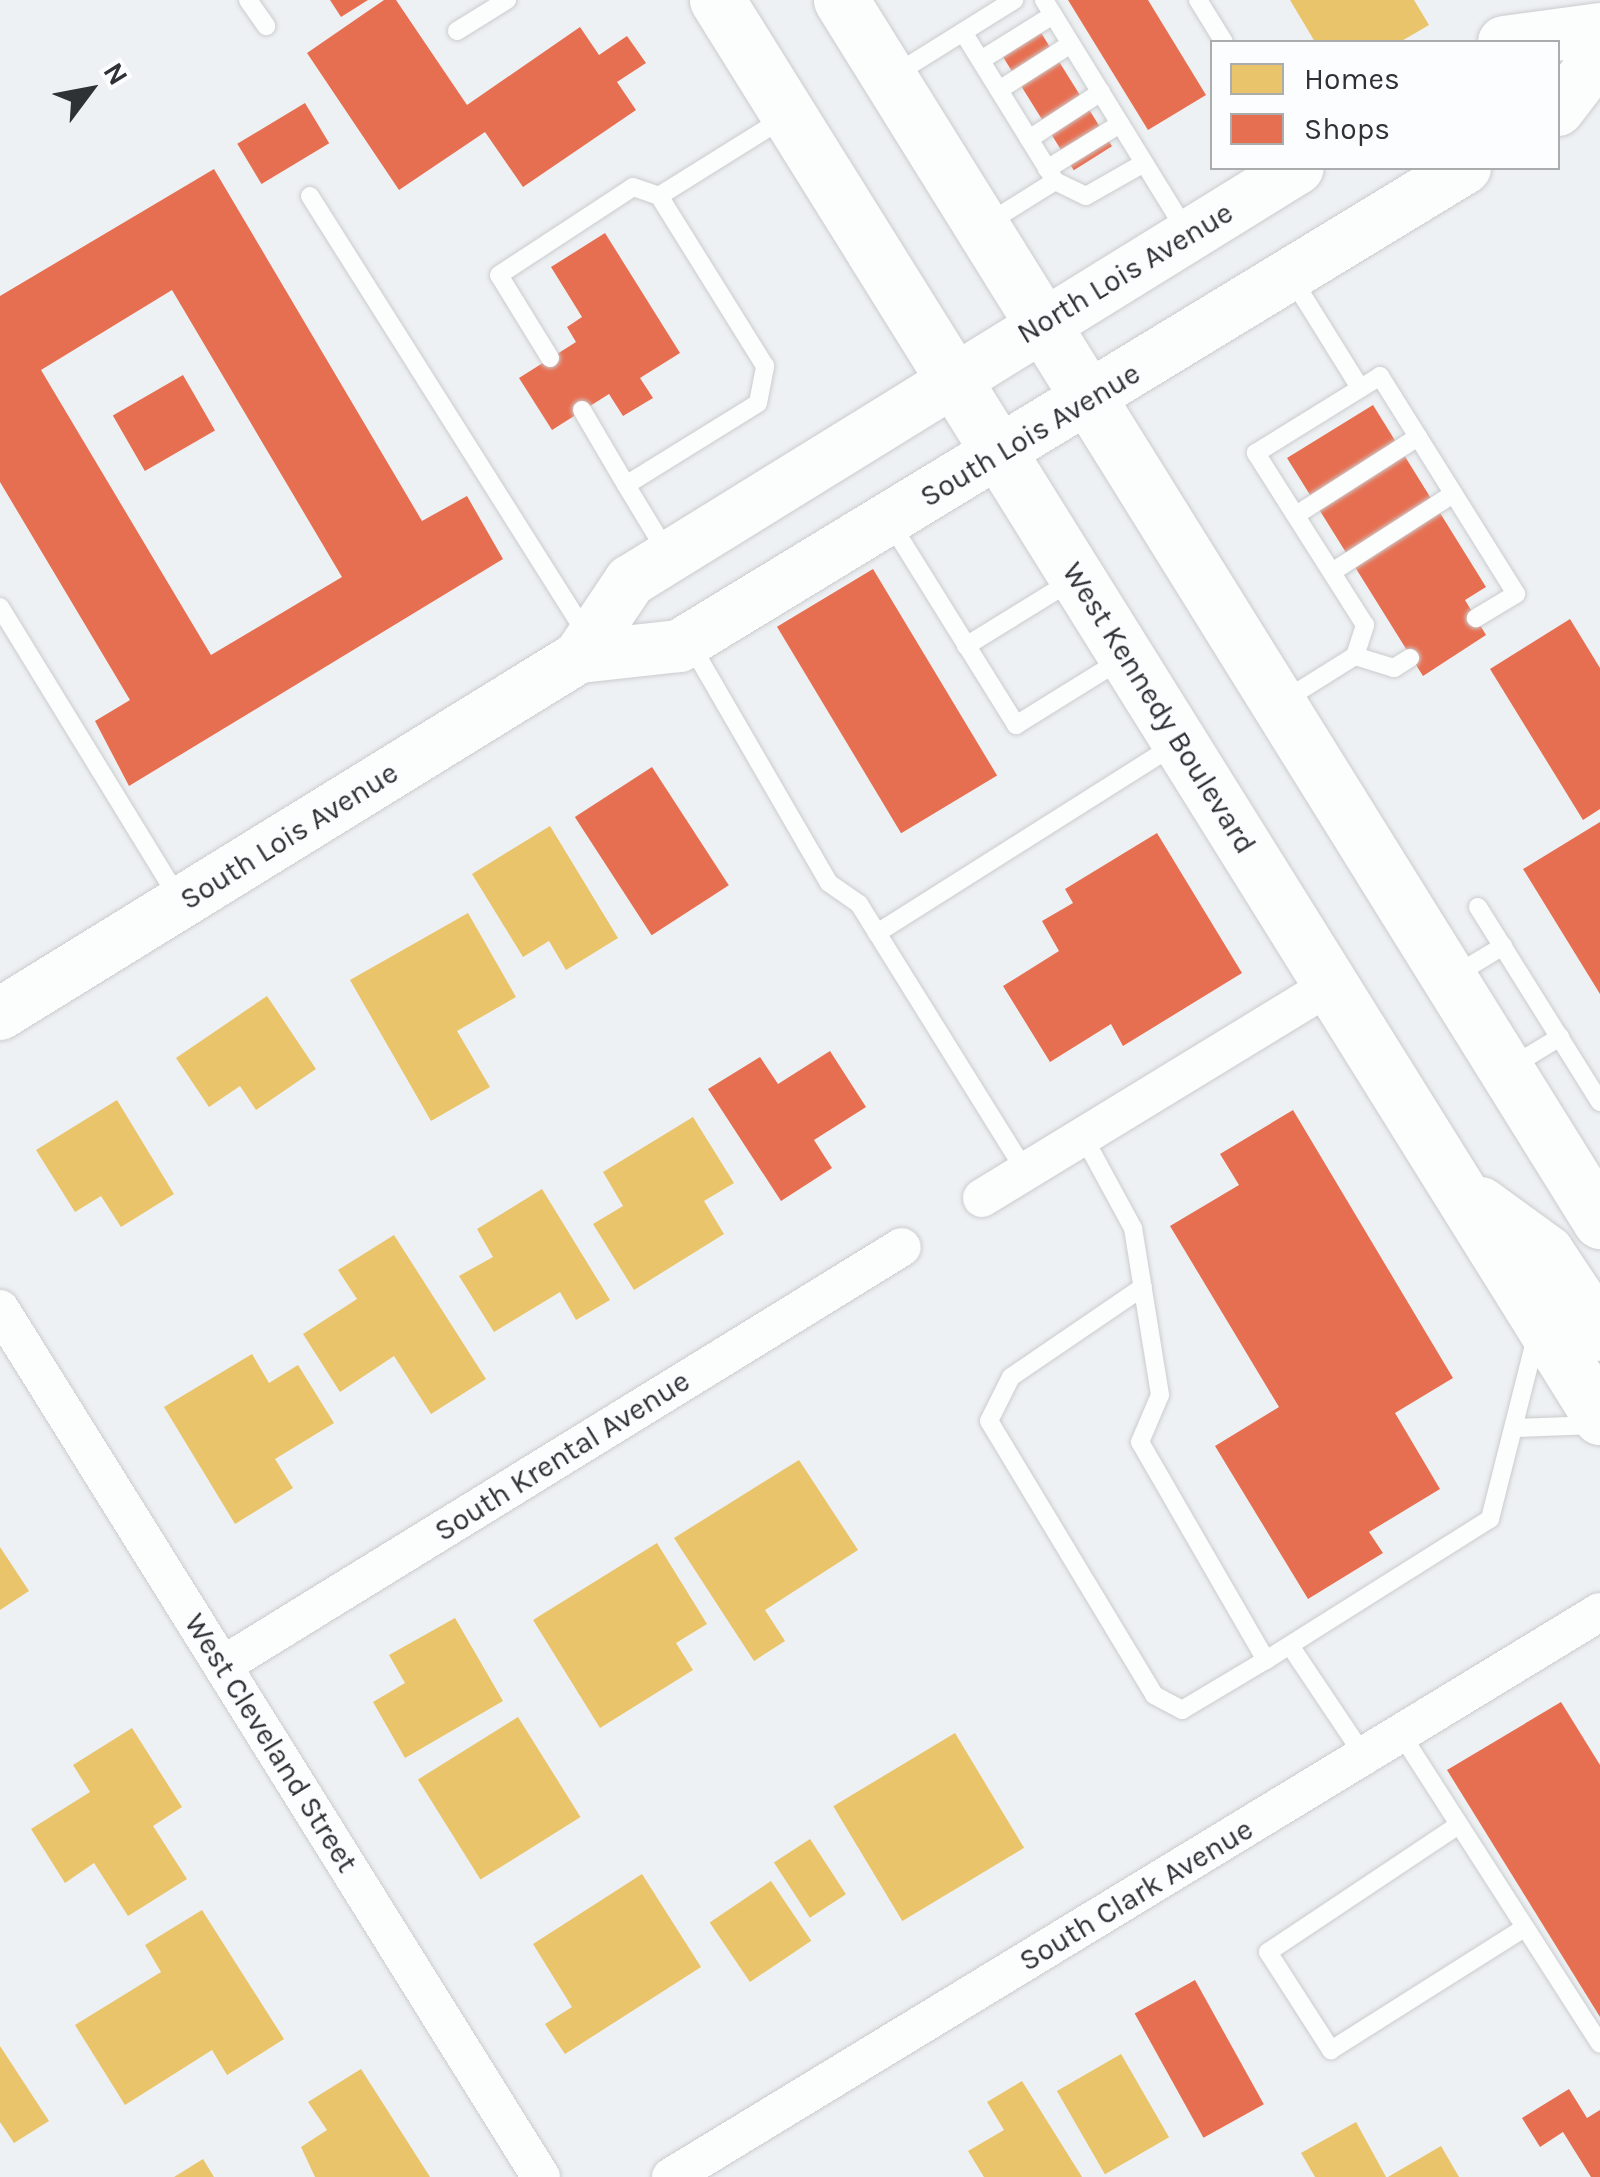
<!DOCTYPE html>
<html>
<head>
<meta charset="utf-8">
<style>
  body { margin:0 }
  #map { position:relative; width:1600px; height:2177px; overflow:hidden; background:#eef1f3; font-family:Karla,sans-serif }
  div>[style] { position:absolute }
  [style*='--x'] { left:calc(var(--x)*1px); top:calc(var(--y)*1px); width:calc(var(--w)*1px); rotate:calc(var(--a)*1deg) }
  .homes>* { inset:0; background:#e9c46a; transform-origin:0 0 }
  .shops>* { inset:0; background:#e76f51; transform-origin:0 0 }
  .roads { filter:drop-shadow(0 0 2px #caccce) drop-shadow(0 0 2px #caccce) }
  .lane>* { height:18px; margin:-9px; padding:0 9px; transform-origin:9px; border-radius:9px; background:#fcfdfd }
  .street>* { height:38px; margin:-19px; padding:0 19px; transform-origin:19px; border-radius:19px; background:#fcfdfd }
  .secondary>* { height:52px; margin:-26px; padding:0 26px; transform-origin:26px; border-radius:26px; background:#fcfdfd }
  .primary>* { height:55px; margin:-27.5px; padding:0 27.5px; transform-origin:27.5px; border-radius:27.5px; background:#fcfdfd }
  span { translate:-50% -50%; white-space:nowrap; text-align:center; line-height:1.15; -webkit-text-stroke:10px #fcfdfe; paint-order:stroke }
  .street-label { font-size:30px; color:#2f3234 }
  .legend { position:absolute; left:1210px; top:40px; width:350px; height:130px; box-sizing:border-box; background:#fcfdfe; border:2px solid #aaacad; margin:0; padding:12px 18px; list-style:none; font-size:30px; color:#2f3234 }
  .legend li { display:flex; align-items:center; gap:20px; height:50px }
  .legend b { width:50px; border:2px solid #aaacad }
  .north { position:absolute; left:40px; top:40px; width:100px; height:100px; -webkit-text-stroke:8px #fcfdfe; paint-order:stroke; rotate:58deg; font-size:28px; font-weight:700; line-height:40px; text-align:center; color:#2f3234 }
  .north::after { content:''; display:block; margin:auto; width:35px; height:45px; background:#2f3234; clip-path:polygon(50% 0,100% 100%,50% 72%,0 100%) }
</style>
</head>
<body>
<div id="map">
  <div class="homes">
    <div style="clip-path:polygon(1290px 0,1414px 0,1429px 25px,1400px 42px,1315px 42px)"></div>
    <div style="clip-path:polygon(550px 826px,618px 938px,566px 970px,549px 941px,523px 957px,472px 874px)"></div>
    <div style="clip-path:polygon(468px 913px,516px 997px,457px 1031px,490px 1087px,431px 1121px,350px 980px)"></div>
    <div style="clip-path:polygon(267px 996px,316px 1069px,256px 1110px,240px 1086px,209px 1107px,176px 1058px)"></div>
    <div style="clip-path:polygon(117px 1100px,174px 1194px,121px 1227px,101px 1196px,75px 1212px,36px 1150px)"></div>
    <div style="clip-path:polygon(693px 1117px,734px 1183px,704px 1201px,724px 1234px,634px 1290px,593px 1224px,623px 1206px,603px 1172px)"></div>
    <div style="clip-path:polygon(542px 1189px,610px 1300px,576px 1320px,560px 1292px,494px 1332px,459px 1276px,493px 1257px,477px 1229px)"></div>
    <div style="clip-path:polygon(394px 1235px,486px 1379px,431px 1414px,394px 1356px,340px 1392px,303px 1334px,357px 1299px,338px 1270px)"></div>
    <div style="clip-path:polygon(252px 1354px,269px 1383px,298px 1365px,334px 1423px,275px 1459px,293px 1488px,235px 1524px,164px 1407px)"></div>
    <div style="clip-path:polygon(799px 1460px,858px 1550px,765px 1610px,785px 1641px,754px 1661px,674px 1538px)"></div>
    <div style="clip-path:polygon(657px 1543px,707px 1624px,676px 1643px,693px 1670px,600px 1728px,533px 1620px)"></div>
    <div style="clip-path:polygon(0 1547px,29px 1591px,0 1610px)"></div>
    <div style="clip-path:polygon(455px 1618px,503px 1701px,405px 1758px,373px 1702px,405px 1683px,389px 1655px)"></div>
    <div style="left:518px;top:1717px;width:118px;height:118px;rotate:58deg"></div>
    <div style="clip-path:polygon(132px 1728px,182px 1807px,153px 1826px,187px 1879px,128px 1916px,94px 1863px,65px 1883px,31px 1829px,90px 1792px,73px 1765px)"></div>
    <div style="left:955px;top:1733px;width:134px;height:142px;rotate:59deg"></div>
    <div style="left:810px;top:1839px;width:66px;height:43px;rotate:57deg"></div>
    <div style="clip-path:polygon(642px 1874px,701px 1967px,565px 2054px,545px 2024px,572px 2007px,533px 1944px)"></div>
    <div style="left:771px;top:1881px;width:72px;height:74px;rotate:56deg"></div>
    <div style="clip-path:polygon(202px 1910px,284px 2039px,227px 2075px,212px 2050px,125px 2105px,75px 2025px,161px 1972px,145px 1945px)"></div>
    <div style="clip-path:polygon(0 2046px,49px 2121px,14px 2143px,0 2122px)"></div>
    <div style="left:1121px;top:2054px;width:96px;height:74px;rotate:60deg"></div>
    <div style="clip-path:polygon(361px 2069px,430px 2177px,315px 2177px,301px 2147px,327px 2130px,308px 2102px)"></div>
    <div style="clip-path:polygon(1022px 2081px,1082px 2177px,984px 2177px,968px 2151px,1004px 2130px,987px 2102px)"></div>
    <div style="clip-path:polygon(1356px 2122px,1386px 2177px,1315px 2177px,1301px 2153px)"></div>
    <div style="clip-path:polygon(1441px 2146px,1459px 2177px,1388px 2177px)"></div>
    <div style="clip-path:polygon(203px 2159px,214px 2177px,174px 2177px)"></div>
  </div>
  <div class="shops">
    <div style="clip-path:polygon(330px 0,368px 0,341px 17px)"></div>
    <div style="clip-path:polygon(384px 0,396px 0,467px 105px,580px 27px,599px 55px,627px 36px,646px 63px,617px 82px,636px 110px,523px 187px,485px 132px,399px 190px,307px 53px)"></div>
    <div style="clip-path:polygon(1068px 0,1148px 0,1206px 95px,1148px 130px)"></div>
    <div style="left:1033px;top:20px;width:149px;height:45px;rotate:58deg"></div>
    <div style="left:305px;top:103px;width:47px;height:79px;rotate:59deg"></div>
    <div style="clip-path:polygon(evenodd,214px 169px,422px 521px,467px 496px,503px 559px,129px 786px,95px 721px,130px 700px,0 482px,0 296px,214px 169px,172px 290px,342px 577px,211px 655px,41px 370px,172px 290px)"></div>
    <div style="clip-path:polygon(605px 233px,680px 353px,640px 378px,653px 398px,623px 416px,609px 394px,552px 430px,519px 378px,576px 342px,567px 327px,582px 317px,551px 267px)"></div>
    <div style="left:183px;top:375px;width:64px;height:81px;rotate:60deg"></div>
    <div style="clip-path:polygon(1373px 405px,1486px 587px,1465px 600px,1486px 635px,1423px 676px,1287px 458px)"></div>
    <div style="left:873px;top:569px;width:241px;height:112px;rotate:59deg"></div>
    <div style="clip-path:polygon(1570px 619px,1600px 668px,1600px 809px,1583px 820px,1490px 669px)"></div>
    <div style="left:652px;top:767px;width:141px;height:92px;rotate:57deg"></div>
    <div style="clip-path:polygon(1600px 822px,1600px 994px,1523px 869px)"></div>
    <div style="clip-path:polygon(1157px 833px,1242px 973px,1123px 1046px,1111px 1024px,1050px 1062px,1003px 986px,1059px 951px,1042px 921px,1073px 903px,1065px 889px)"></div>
    <div style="clip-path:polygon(830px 1051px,866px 1107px,814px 1140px,832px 1168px,781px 1201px,708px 1089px,760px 1057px,778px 1084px)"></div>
    <div style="clip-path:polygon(1293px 1110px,1453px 1378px,1395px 1413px,1440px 1489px,1369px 1532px,1383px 1553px,1308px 1599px,1215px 1446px,1279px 1407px,1170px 1226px,1239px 1185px,1220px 1154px)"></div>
    <div style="clip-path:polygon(1561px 1702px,1600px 1765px,1600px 2017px,1447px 1770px)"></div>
    <div style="left:1195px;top:1980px;width:142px;height:69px;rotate:61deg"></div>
    <div style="clip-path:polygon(1569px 2089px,1587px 2118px,1600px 2110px,1600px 2177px,1591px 2177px,1563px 2132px,1540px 2147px,1522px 2118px)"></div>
  </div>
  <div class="roads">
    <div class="lane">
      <div style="--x:248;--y:0;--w:32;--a:55"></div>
      <div style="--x:1044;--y:0;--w:275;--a:58.4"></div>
      <div style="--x:1198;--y:0;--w:49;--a:58.2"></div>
      <div style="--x:457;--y:31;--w:59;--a:-31.8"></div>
      <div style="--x:963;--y:32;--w:175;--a:58.3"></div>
      <div style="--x:1055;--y:181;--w:34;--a:26"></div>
      <div style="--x:1086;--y:196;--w:67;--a:-29.6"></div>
      <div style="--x:981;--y:60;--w:85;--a:-32"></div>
      <div style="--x:894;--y:75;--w:142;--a:-32"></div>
      <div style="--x:999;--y:90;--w:85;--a:-32.6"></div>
      <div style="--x:1029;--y:139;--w:86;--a:-33.1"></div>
      <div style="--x:1047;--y:169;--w:86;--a:-31.7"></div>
      <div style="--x:310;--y:196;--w:519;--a:57.75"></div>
      <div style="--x:988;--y:223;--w:79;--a:-32.1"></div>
      <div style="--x:1291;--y:277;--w:131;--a:58.1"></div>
      <div style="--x:550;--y:358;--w:97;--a:-121.6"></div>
      <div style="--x:499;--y:275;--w:160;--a:-33.3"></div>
      <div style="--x:633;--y:187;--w:28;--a:19"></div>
      <div style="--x:582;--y:410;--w:87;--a:59.6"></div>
      <div style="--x:1296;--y:515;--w:145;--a:-32.6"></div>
      <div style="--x:891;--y:524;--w:237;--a:58.1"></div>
      <div style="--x:1016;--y:725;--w:123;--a:-31.8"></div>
      <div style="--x:666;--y:551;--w:77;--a:-121.2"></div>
      <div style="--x:626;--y:485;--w:155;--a:-31.8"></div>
      <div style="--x:758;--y:403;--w:38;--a:-79"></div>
      <div style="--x:765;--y:366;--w:200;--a:-121.9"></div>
      <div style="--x:659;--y:196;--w:147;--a:-32"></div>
      <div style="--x:1332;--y:572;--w:144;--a:-32.8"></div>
      <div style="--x:0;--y:607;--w:340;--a:58.5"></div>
      <div style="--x:691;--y:645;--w:275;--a:59.9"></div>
      <div style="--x:829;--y:883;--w:37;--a:35"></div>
      <div style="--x:859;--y:904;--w:314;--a:58.1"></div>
      <div style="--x:966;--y:646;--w:126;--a:-31.7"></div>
      <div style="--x:1355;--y:656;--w:41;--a:17.1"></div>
      <div style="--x:1394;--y:668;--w:19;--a:-32"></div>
      <div style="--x:1283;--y:701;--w:85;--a:-32"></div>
      <div style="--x:1355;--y:656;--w:33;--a:-72"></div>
      <div style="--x:1365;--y:625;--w:204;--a:-122.4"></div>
      <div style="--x:1256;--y:453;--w:146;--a:-31.8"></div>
      <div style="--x:1380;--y:376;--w:257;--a:58"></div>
      <div style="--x:1516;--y:594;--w:47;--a:149"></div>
      <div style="--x:1478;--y:907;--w:230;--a:58"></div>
      <div style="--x:877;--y:933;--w:354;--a:-32.3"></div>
      <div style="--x:1452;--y:977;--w:60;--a:-31.3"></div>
      <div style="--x:1509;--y:1068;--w:60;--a:-31.3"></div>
      <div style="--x:1083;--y:1136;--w:105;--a:61.5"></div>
      <div style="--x:1133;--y:1228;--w:169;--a:80.8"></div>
      <div style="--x:1160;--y:1395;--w:51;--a:113.1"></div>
      <div style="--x:1140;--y:1442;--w:252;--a:60"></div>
      <div style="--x:1266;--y:1660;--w:265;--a:-32.2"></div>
      <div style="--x:1490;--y:1519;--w:188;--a:-75.8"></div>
      <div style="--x:1143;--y:1287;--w:160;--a:145.7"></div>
      <div style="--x:1011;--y:1377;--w:49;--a:116.6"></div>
      <div style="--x:989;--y:1421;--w:320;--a:58.9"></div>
      <div style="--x:1154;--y:1695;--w:32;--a:28"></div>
      <div style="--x:1182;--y:1710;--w:98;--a:-30.8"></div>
      <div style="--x:1516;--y:1428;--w:80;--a:-2.1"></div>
      <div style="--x:1291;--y:1647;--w:131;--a:56.2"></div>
      <div style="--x:1401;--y:1734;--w:368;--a:57.3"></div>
      <div style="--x:1457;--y:1826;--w:227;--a:146.3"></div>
      <div style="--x:1268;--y:1952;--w:117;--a:57.3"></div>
      <div style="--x:1331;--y:2050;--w:225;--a:-32.3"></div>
    </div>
    <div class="street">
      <div style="--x:982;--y:1198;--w:409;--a:-31.4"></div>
      <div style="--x:0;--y:1309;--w:1023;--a:58.07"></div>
      <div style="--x:223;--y:1665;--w:797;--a:-31.62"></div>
      <div style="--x:671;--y:2177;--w:1087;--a:-31.31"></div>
    </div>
    <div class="secondary">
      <div style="--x:1504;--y:42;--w:97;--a:-7.7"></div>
      <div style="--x:1558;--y:110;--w:69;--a:-52.6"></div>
      <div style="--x:579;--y:657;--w:101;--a:-6.3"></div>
      <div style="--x:679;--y:646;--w:920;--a:-31.31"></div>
      <div style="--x:0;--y:1014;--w:680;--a:-31.66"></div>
      <div style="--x:579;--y:657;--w:92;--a:-56.1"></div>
      <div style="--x:630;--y:581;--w:785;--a:-31.73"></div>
    </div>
    <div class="primary">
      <div style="--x:717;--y:0;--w:1670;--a:58.07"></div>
      <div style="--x:841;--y:0;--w:1438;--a:58.13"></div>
      <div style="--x:1480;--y:1204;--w:82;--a:36"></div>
      <div style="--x:1546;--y:1252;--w:97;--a:56.3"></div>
    </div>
  </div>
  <div class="street-label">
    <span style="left:1125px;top:273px;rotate:-31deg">North Lois Avenue</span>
    <span style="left:1030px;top:435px;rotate:-31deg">South Lois Avenue</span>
    <span style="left:1159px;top:708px;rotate:58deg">West Kennedy Boulevard</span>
    <span style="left:289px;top:836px;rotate:-32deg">South Lois Avenue</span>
    <span style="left:562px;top:1456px;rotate:-32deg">South Krental Avenue</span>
    <span style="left:271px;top:1743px;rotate:58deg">West Cleveland Street</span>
    <span style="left:1136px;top:1895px;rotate:-31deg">South Clark Avenue</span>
  </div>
  <ul class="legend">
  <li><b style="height:28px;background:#e9c46a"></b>Homes</li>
  <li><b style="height:28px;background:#e76f51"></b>Shops</li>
  </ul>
  <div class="north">N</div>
</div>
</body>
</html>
